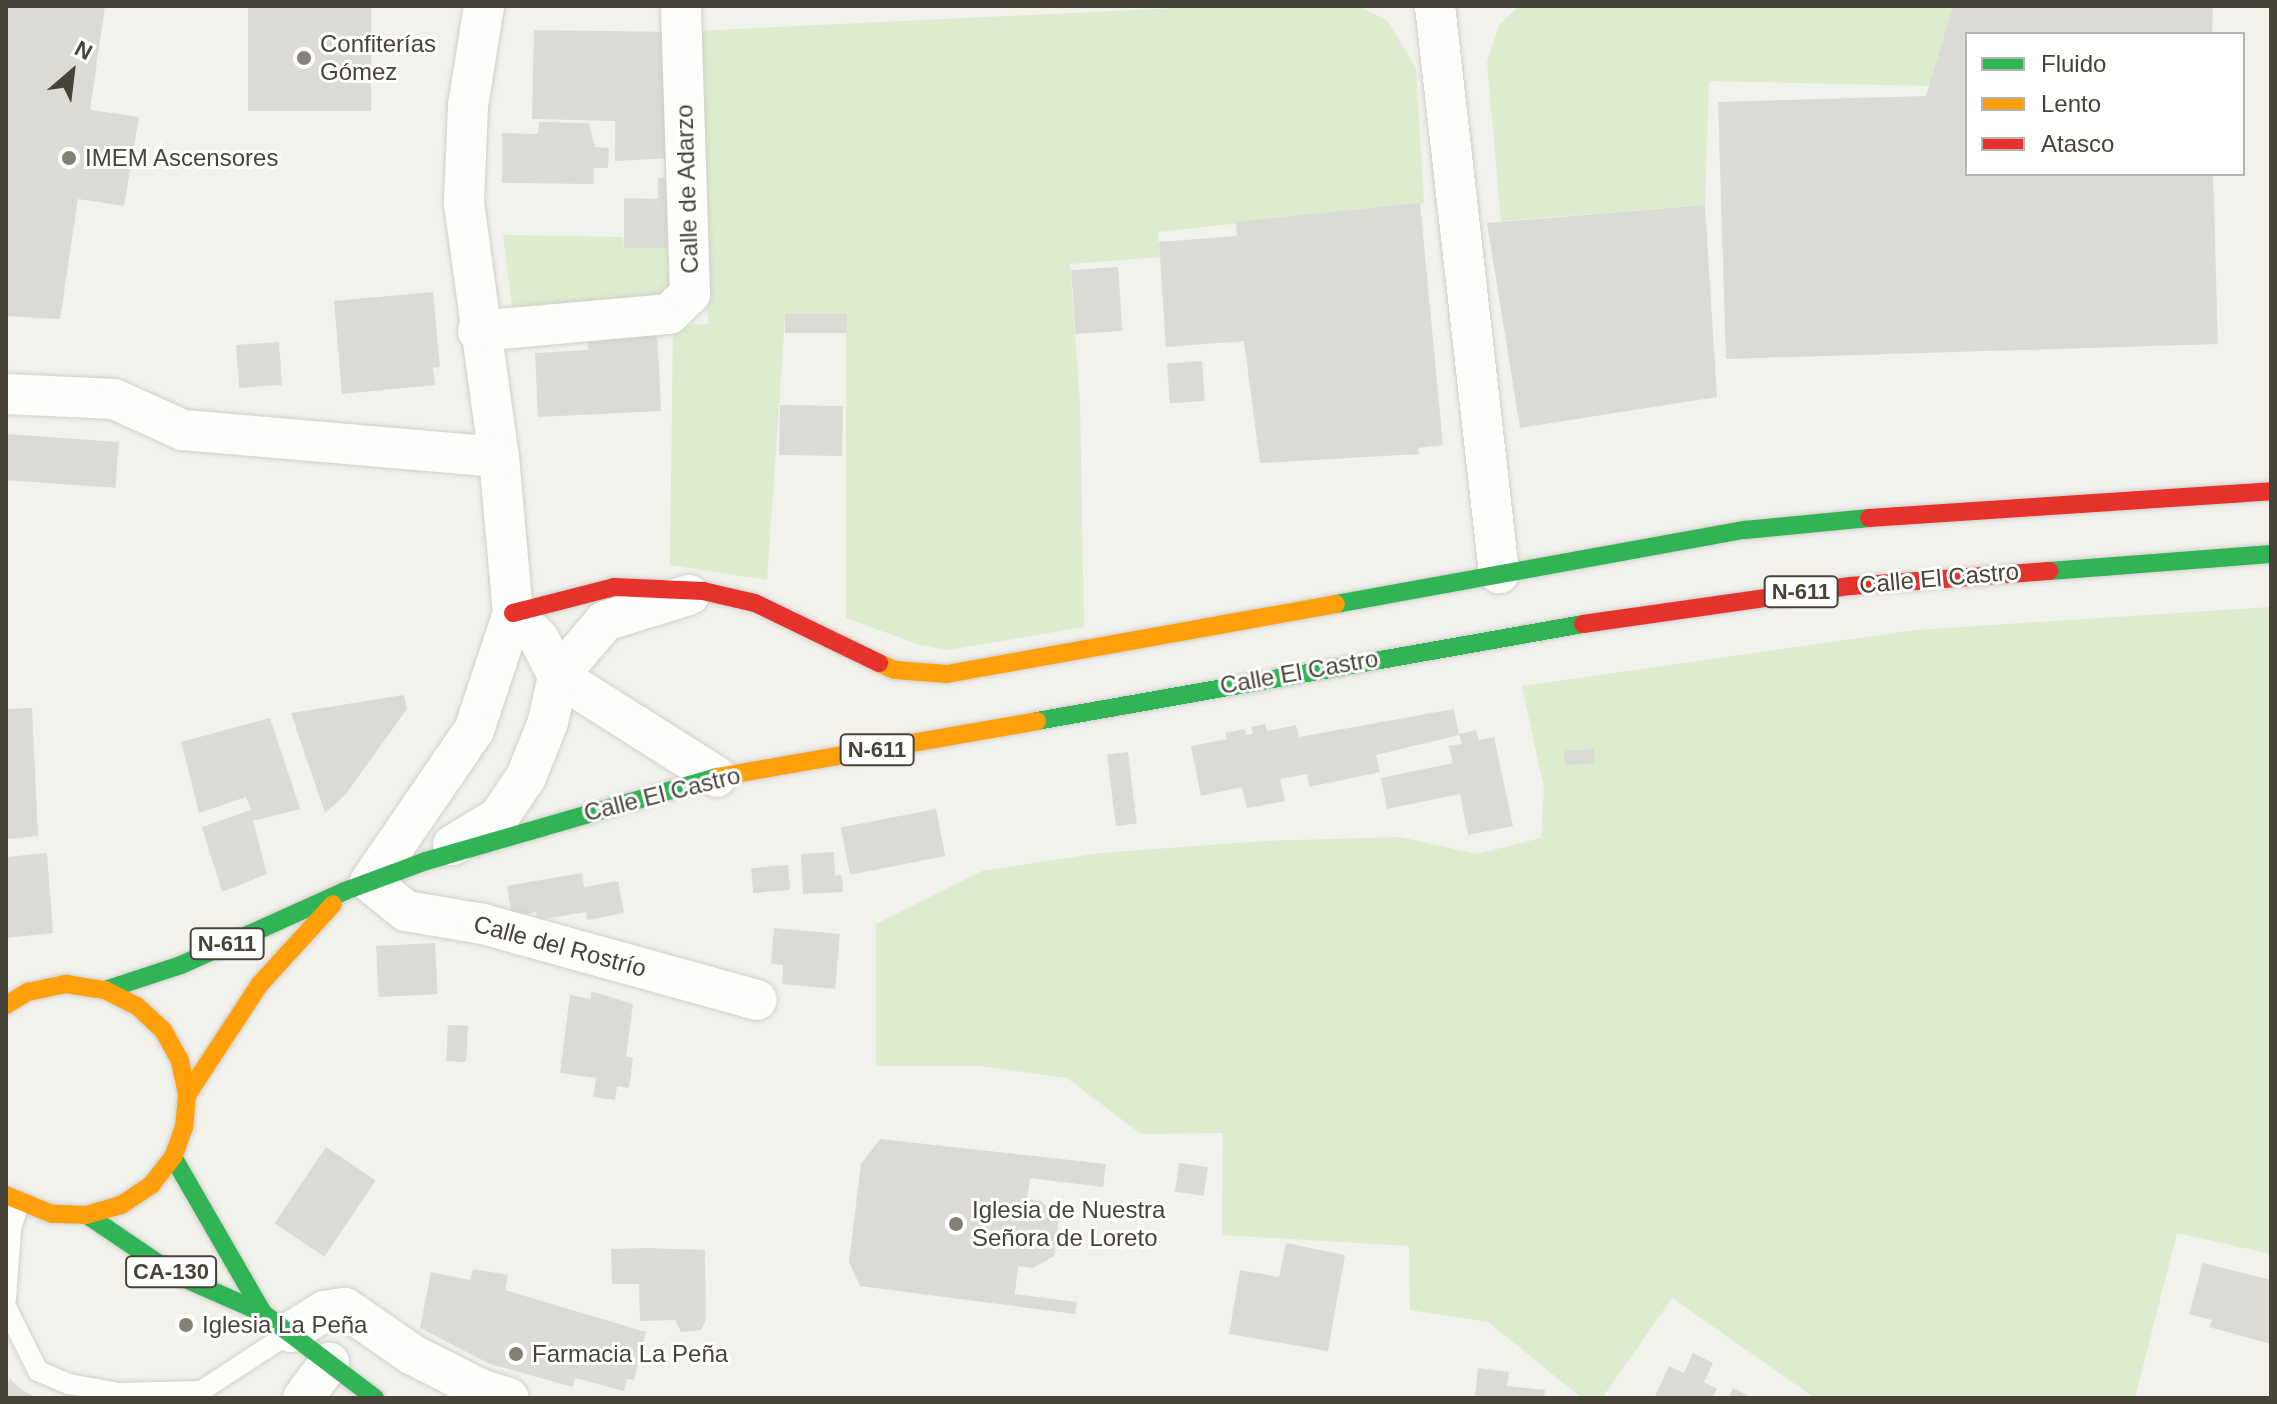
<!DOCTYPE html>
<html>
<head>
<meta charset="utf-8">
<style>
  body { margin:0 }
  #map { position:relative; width:2277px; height:1404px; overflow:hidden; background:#f2f1ec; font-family:Helvetica,sans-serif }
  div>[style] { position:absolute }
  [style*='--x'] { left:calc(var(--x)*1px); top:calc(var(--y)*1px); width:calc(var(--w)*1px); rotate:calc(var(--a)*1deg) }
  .green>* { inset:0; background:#ddebce }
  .building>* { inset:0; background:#dbdad5; transform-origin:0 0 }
  .roads { filter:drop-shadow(0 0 2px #d0cfca) drop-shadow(0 0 2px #d0cfca) }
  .lane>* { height:20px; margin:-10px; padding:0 10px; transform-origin:10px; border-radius:10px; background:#fdfdfc }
  .street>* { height:40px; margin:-20px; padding:0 20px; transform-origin:20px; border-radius:20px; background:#fdfdfc }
  .fast>* { height:18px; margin:-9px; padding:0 9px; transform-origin:9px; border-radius:9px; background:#30b455 }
  .slow>* { height:18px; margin:-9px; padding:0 9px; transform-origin:9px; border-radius:9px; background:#ff9f0a }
  .jam>* { height:18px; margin:-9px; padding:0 9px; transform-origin:9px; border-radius:9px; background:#e5322d }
  .dots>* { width:22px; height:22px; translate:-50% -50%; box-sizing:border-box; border:4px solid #fff; border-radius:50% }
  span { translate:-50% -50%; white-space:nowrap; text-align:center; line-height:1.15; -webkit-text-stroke:6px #fff; paint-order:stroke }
  .shield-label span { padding:2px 6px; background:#fff; border:2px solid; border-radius:6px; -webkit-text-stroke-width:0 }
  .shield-label { font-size:22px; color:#484338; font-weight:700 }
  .poi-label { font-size:24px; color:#484338 }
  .left { translate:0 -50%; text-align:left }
  .street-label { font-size:24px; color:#484338 }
  .frame { position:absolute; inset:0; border:8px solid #484338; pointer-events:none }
  .legend { position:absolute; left:1965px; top:32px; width:280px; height:144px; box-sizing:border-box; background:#fff; border:2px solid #b6b4af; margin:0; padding:10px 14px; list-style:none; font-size:24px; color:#484338 }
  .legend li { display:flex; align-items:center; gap:16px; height:40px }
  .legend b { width:40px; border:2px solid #b6b4af }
  .north { position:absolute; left:32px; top:32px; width:80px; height:80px; -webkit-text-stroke:6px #fff; paint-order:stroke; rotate:28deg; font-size:22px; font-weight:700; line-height:32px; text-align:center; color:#484338 }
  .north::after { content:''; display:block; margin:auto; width:28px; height:36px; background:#484338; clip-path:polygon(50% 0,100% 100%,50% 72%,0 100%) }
</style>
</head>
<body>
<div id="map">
  <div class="green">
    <div style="clip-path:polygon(1219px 6px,1358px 6px,1387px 20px,1416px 68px,1424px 203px,1158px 232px,1160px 257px,1070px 264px,1080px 403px,1084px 627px,948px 650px,920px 645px,846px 618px,846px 314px,785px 319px,767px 580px,670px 565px,673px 326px,708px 324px,696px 31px)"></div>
    <div style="clip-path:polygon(1519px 6px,1953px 6px,1929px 86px,1709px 81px,1705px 205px,1501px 221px,1487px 62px,1499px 25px)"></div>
    <div style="clip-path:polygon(503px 235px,623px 237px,624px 248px,672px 248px,667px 298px,514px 321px)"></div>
    <div style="clip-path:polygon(2271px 607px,2271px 1254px,2177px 1233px,2135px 1398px,1815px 1398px,1672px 1298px,1602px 1398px,1582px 1398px,1488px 1322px,1410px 1310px,1409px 1246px,1222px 1235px,1223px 1133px,1141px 1134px,1067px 1078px,980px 1066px,876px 1066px,876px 924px,982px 871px,1101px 853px,1265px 841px,1400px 837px,1477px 854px,1541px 838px,1544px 789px,1522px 686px,1916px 630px)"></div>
  </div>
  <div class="building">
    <div style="clip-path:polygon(6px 6px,105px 6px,90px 110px,139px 117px,124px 206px,78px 199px,60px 319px,6px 316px)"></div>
    <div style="left:248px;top:6px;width:123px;height:105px"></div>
    <div style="clip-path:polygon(1953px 6px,2213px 6px,2212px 34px,1967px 34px,1967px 174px,2213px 174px,2218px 344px,1726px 359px,1718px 102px,1926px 96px)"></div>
    <div style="clip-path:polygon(534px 30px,672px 32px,672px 158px,615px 161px,615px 121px,532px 119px)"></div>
    <div style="clip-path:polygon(539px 122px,589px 123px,595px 147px,609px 148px,608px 168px,594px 168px,594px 184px,502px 183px,502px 133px,538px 134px)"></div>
    <div style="clip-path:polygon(658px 178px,673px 178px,672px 248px,624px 248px,624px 198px,658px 199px)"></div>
    <div style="clip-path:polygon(1420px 203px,1443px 445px,1418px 448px,1419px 454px,1260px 463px,1244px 341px,1166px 347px,1159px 242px,1237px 236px,1236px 222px)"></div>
    <div style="clip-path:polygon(1705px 205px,1717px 397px,1520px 428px,1487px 223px)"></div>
    <div style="left:1118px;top:267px;width:64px;height:47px;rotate:86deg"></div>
    <div style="clip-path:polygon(433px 292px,440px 367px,433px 368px,435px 385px,342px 394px,334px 301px)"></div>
    <div style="left:847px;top:314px;width:19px;height:62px;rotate:90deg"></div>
    <div style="clip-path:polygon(657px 327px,661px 411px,538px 417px,535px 353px,588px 350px,587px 331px)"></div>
    <div style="left:279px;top:342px;width:43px;height:43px;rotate:86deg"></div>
    <div style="left:1202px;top:361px;width:40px;height:35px;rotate:86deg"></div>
    <div style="left:780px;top:405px;width:63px;height:50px;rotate:1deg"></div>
    <div style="left:6px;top:434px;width:113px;height:46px;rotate:4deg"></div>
    <div style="clip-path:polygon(404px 695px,407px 709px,345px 795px,325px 813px,291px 713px)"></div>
    <div style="clip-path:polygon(32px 708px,38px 836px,6px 839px,6px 709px)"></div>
    <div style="clip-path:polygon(1454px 709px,1459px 735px,1376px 755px,1380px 772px,1309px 787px,1307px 774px,1280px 779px,1285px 801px,1247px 808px,1242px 787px,1201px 796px,1191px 746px,1227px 739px,1225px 733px,1244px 729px,1246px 735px,1253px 734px,1251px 727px,1265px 724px,1267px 731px,1296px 725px,1299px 737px)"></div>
    <div style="clip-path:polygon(270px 718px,300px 809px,253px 821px,267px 874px,222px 892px,202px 827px,251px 810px,246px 797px,199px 813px,181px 742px)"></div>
    <div style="clip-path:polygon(1476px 730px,1479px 740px,1494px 737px,1513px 826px,1468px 835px,1460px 794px,1387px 809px,1381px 778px,1453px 763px,1449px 746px,1462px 744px,1459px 734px)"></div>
    <div style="left:1594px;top:749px;width:14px;height:30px;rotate:86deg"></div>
    <div style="left:1128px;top:752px;width:72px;height:21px;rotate:83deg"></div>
    <div style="left:936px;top:809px;width:48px;height:97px;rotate:79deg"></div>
    <div style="clip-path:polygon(834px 852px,835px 876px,842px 875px,843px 892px,803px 894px,801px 854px)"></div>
    <div style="clip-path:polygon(47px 853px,53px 933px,6px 938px,6px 857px)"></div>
    <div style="left:788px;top:865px;width:25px;height:37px;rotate:85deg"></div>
    <div style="clip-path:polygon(582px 873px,584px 887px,618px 881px,624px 913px,587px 920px,586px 912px,537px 920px,536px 912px,512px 917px,507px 886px)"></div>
    <div style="clip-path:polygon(774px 928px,840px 934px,835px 989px,782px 984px,783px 965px,771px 964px)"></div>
    <div style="left:435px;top:943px;width:51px;height:59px;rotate:87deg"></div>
    <div style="clip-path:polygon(591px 991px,633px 1004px,626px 1056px,633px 1058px,629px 1088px,617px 1086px,615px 1100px,593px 1097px,596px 1078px,560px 1073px,570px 995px,591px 999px)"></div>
    <div style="left:448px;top:1025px;width:20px;height:36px;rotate:3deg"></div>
    <div style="clip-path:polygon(880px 1139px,1106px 1164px,1103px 1187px,1030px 1178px,1027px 1199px,1041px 1201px,1059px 1218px,1054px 1256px,1033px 1268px,1018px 1266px,1015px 1294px,1077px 1302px,1075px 1314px,860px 1286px,849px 1262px,861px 1164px)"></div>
    <div style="left:326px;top:1147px;width:60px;height:92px;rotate:34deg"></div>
    <div style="left:1179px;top:1163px;width:29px;height:29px;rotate:8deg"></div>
    <div style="clip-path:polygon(1286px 1243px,1345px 1255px,1328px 1351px,1229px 1334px,1240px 1270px,1279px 1277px)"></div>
    <div style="clip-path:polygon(647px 1248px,705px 1250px,706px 1320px,701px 1330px,681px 1332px,675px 1320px,640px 1321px,639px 1284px,612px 1284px,611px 1249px)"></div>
    <div style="clip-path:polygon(2203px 1263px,2271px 1280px,2271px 1344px,2209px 1327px,2212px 1320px,2189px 1314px)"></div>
    <div style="clip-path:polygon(473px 1269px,508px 1275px,505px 1290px,646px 1332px,634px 1380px,627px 1379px,624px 1391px,575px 1378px,573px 1387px,490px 1364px,420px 1328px,431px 1272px,470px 1280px)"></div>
    <div style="clip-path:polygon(1693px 1353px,1713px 1363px,1704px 1382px,1717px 1389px,1712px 1398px,1654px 1398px,1669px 1366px,1684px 1373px)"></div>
    <div style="clip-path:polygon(1478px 1368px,1509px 1372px,1507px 1386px,1545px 1390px,1544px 1398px,1475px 1396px)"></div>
    <div style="clip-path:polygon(9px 1378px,22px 1390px,37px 1398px,6px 1398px)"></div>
    <div style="clip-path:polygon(1733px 1388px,1753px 1398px,1728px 1398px)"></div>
  </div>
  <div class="roads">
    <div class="lane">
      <div style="--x:6;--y:1299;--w:70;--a:-85.9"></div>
      <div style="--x:11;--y:1229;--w:27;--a:-73"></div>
      <div style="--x:6;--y:1307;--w:72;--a:63.4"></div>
      <div style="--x:38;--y:1371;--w:34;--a:23"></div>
      <div style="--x:69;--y:1384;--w:51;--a:10.2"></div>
      <div style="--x:119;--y:1393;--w:82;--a:-1.4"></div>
      <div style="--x:201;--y:1391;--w:108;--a:-33.2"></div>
    </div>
    <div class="street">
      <div style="--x:484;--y:6;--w:101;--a:99.1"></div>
      <div style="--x:468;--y:106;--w:97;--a:92.4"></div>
      <div style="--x:464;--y:203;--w:256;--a:82.2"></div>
      <div style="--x:499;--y:457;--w:157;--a:84.9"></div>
      <div style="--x:513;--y:613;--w:123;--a:108.4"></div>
      <div style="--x:474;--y:730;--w:184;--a:124.4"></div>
      <div style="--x:370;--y:882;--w:46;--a:38.9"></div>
      <div style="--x:406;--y:911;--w:78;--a:9.6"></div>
      <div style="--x:483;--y:924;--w:284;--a:15.5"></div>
      <div style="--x:1435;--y:6;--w:571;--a:83.56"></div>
      <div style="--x:478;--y:331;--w:192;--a:-5.1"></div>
      <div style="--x:669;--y:314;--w:29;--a:-44"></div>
      <div style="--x:690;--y:294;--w:288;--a:-91.8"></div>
      <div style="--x:6;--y:394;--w:108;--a:2.7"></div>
      <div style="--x:114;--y:399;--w:76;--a:24.2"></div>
      <div style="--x:183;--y:430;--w:317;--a:4.9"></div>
      <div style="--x:513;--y:613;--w:37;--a:45"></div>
      <div style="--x:539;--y:639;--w:42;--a:62.8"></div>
      <div style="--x:558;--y:676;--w:188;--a:32.4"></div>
      <div style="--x:453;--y:845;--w:54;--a:-31.3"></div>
      <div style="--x:499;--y:817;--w:48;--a:-56"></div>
      <div style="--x:526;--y:777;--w:59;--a:-68.2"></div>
      <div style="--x:548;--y:722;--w:47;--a:-77.7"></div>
      <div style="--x:558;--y:676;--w:72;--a:-49.5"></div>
      <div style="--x:605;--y:621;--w:88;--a:-17.2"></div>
      <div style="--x:291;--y:1332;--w:40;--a:-32"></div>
      <div style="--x:325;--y:1311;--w:20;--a:-9"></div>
      <div style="--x:345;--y:1308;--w:83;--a:34.7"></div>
      <div style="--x:413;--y:1355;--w:77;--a:26.9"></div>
      <div style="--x:482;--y:1390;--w:28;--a:17"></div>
      <div style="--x:303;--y:1398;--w:44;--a:-53.4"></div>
    </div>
    <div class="fast">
      <div style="--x:2049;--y:571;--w:223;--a:-4.4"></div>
      <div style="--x:1336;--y:604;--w:416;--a:-10.3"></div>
      <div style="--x:1745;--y:530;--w:125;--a:-5.5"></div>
      <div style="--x:1037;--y:721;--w:555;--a:-10.07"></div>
      <div style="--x:105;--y:990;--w:80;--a:-18.2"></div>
      <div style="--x:181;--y:965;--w:180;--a:-24.3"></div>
      <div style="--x:345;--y:891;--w:86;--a:-20.3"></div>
      <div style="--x:426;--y:861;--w:303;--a:-16.1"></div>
      <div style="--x:173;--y:1157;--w:180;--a:60"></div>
      <div style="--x:87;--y:1215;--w:105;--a:34.1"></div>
      <div style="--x:174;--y:1274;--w:97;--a:23.7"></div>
      <div style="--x:263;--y:1313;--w:141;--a:37.2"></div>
    </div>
    <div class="slow">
      <div style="--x:879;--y:663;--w:17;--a:24"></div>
      <div style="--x:895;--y:670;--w:52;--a:4.4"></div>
      <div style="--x:947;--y:674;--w:395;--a:-10.2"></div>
      <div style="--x:717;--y:777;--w:325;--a:-9.9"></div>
      <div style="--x:6;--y:1005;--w:26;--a:-31"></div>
      <div style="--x:28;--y:992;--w:39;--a:-12"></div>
      <div style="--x:66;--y:984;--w:39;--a:9"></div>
      <div style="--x:105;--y:990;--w:36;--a:27"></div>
      <div style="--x:137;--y:1006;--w:35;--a:43"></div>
      <div style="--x:163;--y:1030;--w:35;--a:61"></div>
      <div style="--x:180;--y:1061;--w:35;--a:78"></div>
      <div style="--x:187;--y:1095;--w:32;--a:95"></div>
      <div style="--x:184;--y:1127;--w:32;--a:110"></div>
      <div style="--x:173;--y:1157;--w:36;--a:128"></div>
      <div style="--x:151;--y:1185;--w:36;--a:146"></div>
      <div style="--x:121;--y:1205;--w:35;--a:164"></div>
      <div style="--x:87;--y:1215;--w:35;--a:-178"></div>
      <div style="--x:52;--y:1214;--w:50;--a:-157.6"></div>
      <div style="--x:187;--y:1095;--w:133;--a:-56.7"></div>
      <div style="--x:260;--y:984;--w:108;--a:-47.6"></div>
    </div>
    <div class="jam">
      <div style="--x:1869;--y:518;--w:403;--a:-3.8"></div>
      <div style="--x:513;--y:613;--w:104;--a:-14.4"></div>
      <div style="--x:614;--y:587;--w:89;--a:2.6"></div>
      <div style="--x:703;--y:591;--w:53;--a:13"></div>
      <div style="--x:755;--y:603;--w:138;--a:25.8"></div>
      <div style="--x:1583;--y:624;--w:270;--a:-8.1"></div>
      <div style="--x:1850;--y:586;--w:200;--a:-4.3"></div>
    </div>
  </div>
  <div class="dots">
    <div style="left:304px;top:58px;background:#848077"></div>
    <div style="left:69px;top:158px;background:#848077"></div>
    <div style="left:956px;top:1224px;background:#848077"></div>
    <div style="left:186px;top:1325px;background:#848077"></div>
    <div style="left:516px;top:1354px;background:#848077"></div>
  </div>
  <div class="shield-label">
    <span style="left:1801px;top:592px">N-611</span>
    <span style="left:877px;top:750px">N-611</span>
    <span style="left:227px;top:944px">N-611</span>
    <span style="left:171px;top:1272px">CA-130</span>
  </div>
  <div class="poi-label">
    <span class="left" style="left:320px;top:58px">Confiterías<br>Gómez</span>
    <span class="left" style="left:85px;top:158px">IMEM Ascensores</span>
    <span class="left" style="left:972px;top:1224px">Iglesia de Nuestra<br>Señora de Loreto</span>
    <span class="left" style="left:202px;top:1325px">Iglesia La Peña</span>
    <span class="left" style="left:532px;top:1354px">Farmacia La Peña</span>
  </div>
  <div class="street-label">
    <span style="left:687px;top:189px;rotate:-92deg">Calle de Adarzo</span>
    <span style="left:1939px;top:578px;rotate:-5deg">Calle El Castro</span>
    <span style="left:1299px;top:672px;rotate:-10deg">Calle El Castro</span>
    <span style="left:662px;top:794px;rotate:-14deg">Calle El Castro</span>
    <span style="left:560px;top:946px;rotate:15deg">Calle del Rostrío</span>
  </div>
  <div class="frame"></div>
  <ul class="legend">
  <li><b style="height:10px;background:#30b455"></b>Fluido</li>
  <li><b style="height:10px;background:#ff9f0a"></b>Lento</li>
  <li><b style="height:10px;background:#e5322d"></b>Atasco</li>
  </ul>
  <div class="north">N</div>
</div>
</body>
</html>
